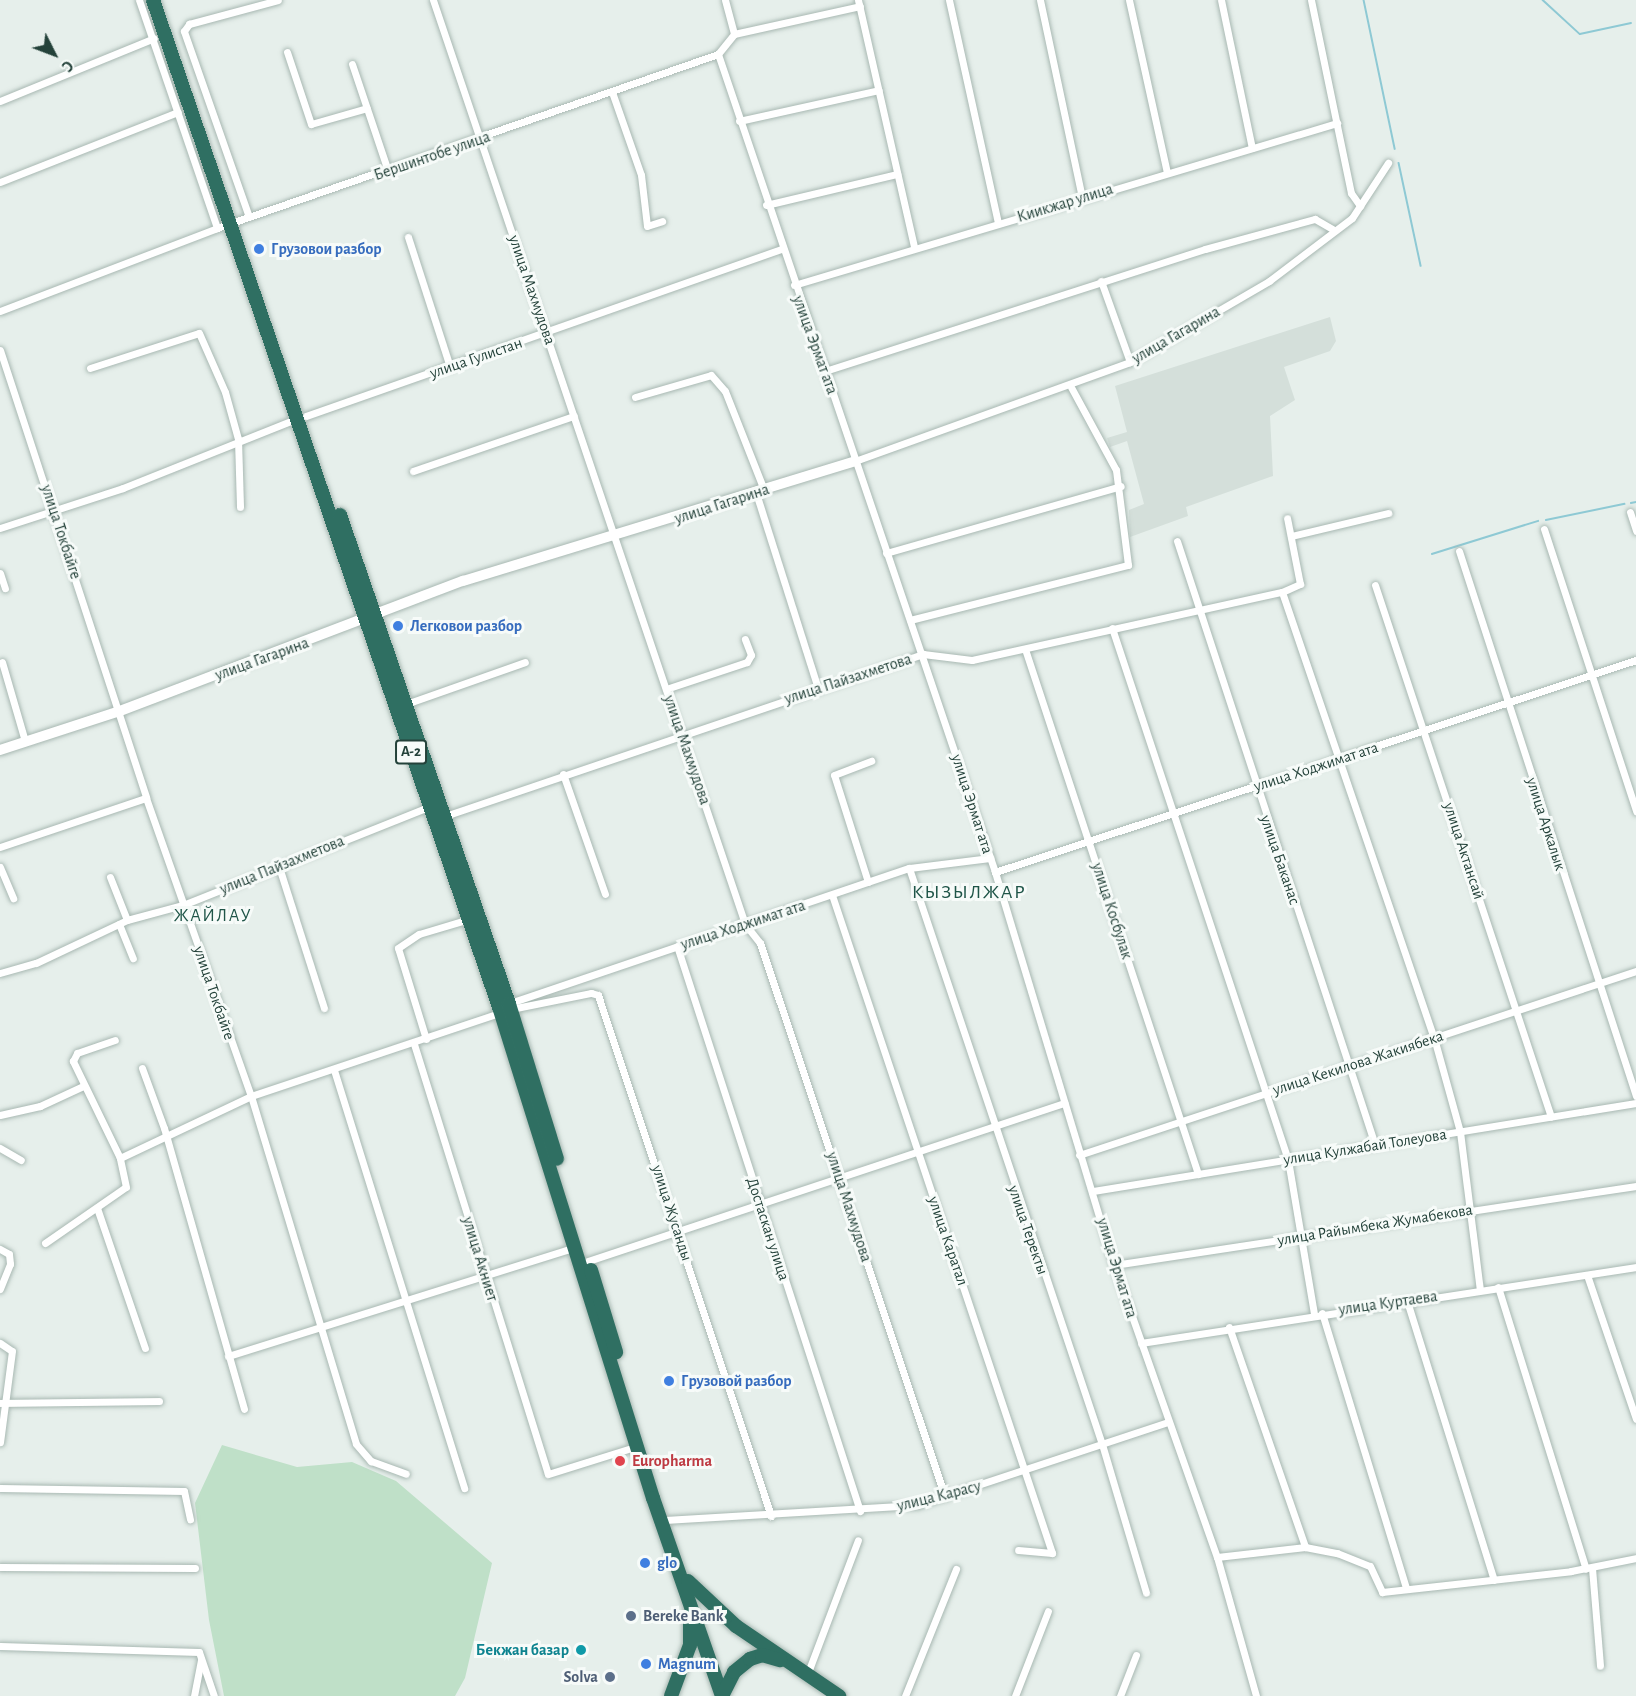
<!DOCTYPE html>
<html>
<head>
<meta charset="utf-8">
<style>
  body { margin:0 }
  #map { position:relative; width:1636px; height:1696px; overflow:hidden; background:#e6efeb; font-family:"Alegreya Sans",sans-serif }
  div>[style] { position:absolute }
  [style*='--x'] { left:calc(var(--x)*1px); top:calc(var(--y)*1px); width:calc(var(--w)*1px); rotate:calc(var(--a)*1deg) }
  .built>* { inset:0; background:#d4dfda }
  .green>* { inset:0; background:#bfe0c8 }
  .stream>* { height:1.5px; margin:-0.75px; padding:0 0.75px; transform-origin:0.75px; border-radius:0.75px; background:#8ec9d4 }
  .roads { filter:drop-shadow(0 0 2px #a8b8b2) drop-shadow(0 0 2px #a8b8b2) }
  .street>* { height:7px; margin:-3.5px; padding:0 3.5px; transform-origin:3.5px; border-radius:3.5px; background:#fff }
  .secondary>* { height:10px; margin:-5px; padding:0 5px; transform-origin:5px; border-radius:5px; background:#fff }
  .highway>* { height:14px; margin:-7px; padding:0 7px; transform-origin:7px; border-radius:7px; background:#2f6f62 }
  .dots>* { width:16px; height:16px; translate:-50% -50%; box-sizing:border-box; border:3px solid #f7fbf9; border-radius:50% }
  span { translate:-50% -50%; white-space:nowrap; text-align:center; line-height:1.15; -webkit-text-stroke:6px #f7fbf9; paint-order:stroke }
  .shield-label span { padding:2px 4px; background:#f7fbf9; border:2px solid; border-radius:4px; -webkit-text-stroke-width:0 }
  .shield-label { font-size:15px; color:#24423a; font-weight:700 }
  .street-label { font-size:16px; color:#24423a }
  .shop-label { font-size:16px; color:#366cbe; font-weight:700 }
  .left { translate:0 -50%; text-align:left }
  .health-label { font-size:16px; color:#be3a42; font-weight:700 }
  .service-label { font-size:16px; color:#4e5e75; font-weight:700 }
  .right { translate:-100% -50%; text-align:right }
  .culture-label { font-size:16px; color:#0d838f; font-weight:700 }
  .neighbourhood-label { font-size:18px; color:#1f5548; letter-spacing:1.5px }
  .quarter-label { font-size:20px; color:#1f5548; letter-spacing:1.5px }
  .north { position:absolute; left:24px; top:24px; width:60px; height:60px; -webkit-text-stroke:4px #f7fbf9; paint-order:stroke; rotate:132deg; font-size:16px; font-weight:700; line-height:24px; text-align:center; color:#24423a }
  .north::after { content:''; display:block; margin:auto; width:21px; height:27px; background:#24423a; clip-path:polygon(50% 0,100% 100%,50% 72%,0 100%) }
</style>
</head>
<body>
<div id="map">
  <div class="built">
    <div style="clip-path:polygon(1330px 317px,1336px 341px,1330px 351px,1284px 367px,1295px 400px,1270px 416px,1273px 476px,1186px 507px,1188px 516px,1130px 537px,1129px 510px,1144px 504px,1127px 441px,1110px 447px,1107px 438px,1127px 432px,1115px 386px)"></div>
  </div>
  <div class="green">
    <div style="clip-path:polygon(222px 1445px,297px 1467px,352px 1462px,396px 1481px,492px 1563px,465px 1678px,455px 1696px,224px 1696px,209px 1620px,195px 1503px)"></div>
  </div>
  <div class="stream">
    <div style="--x:1364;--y:0;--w:152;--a:78.2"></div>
    <div style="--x:1543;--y:0;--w:50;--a:42.6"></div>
    <div style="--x:1580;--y:34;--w:52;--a:-12.2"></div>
    <div style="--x:1399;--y:163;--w:105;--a:77.9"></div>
    <div style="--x:1631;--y:503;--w:5;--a:-11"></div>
    <div style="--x:1546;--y:520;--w:80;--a:-11.6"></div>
    <div style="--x:1432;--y:554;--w:111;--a:-17.3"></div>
  </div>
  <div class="roads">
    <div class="street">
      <div style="--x:139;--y:0;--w:241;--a:71.1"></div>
      <div style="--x:433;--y:0;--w:975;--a:71.34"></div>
      <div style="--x:745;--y:924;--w:24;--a:52"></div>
      <div style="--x:760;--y:943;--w:584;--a:71.53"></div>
      <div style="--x:725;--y:0;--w:35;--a:75"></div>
      <div style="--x:858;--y:0;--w:253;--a:77.2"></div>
      <div style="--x:949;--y:0;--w:228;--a:77.6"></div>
      <div style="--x:1040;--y:0;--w:201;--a:78"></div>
      <div style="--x:1129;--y:0;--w:177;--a:77.6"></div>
      <div style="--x:1221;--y:0;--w:151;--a:78.2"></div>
      <div style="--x:1311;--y:0;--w:197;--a:78.3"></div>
      <div style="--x:1351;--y:193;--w:16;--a:55"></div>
      <div style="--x:287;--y:52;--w:76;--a:71.6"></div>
      <div style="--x:311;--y:124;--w:58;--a:-15.9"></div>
      <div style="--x:718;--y:54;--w:864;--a:71.29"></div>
      <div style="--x:995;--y:872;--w:411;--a:73.2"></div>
      <div style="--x:1114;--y:1265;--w:310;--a:70.6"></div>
      <div style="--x:1217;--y:1557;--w:144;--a:74.3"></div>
      <div style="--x:352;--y:64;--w:113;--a:71.4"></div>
      <div style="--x:612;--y:92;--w:88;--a:70.7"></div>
      <div style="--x:641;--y:175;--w:51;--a:83.3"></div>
      <div style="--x:647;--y:226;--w:16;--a:-18"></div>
      <div style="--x:0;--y:101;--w:166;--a:-22.2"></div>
      <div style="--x:739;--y:121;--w:143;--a:-12.5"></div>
      <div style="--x:0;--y:182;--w:191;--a:-21.5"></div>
      <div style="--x:766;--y:205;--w:135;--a:-13.3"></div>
      <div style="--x:249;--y:217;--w:197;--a:-109.3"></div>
      <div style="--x:184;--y:31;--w:9;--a:-54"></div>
      <div style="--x:189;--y:24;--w:92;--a:-15.1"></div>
      <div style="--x:408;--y:237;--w:137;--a:72.1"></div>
      <div style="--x:1101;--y:281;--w:86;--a:70.3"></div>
      <div style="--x:794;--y:285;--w:567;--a:-16.61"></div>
      <div style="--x:0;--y:311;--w:232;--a:-20.9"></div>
      <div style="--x:217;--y:228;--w:530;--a:-19.15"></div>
      <div style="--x:718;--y:54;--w:26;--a:-51"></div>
      <div style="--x:734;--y:34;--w:129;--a:-12.5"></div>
      <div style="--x:0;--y:350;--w:471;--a:71.9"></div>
      <div style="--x:146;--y:798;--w:316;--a:70.6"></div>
      <div style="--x:251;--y:1096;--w:363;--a:73.2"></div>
      <div style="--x:356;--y:1444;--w:23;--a:49"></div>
      <div style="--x:371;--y:1461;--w:37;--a:20"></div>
      <div style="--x:90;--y:368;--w:114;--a:-17.8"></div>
      <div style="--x:199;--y:333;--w:64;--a:66.2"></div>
      <div style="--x:225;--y:392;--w:49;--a:74.5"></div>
      <div style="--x:238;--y:439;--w:68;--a:88.3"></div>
      <div style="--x:825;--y:371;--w:399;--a:-17.8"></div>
      <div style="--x:1205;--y:249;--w:114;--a:-15.3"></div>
      <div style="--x:1315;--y:219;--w:20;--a:30"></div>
      <div style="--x:635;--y:397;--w:79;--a:-16.1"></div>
      <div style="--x:711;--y:375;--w:21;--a:49"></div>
      <div style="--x:725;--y:391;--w:106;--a:68.5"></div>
      <div style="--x:306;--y:416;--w:504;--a:-19.37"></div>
      <div style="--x:855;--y:461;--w:292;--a:-19.8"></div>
      <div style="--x:1130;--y:362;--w:161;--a:-30.2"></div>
      <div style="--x:1269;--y:281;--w:104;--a:-37.2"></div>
      <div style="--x:1352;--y:218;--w:66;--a:-56.8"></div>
      <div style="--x:413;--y:471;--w:170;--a:-18.9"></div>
      <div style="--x:756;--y:493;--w:206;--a:72.4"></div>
      <div style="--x:1630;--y:512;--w:20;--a:72"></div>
      <div style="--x:0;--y:528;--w:129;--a:-18"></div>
      <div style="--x:123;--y:488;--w:188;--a:-21.8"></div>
      <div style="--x:1544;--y:529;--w:297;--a:71.9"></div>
      <div style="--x:1291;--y:536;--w:100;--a:-13.3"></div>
      <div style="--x:1177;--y:541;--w:636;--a:71.85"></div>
      <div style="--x:1459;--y:551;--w:573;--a:72.01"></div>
      <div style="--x:886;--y:553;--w:244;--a:-15.9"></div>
      <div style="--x:0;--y:573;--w:16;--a:72"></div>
      <div style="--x:1375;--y:585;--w:560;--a:71.69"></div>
      <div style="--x:1282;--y:592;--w:471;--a:71.2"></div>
      <div style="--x:1434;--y:1038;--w:98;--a:74.5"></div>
      <div style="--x:1460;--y:1132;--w:159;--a:82.8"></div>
      <div style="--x:910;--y:620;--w:225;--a:-14.2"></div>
      <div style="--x:1128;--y:565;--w:96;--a:-97.2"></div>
      <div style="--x:1116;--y:470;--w:94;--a:-118.5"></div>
      <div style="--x:1112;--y:628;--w:560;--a:71.69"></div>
      <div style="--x:1288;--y:1160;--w:156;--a:80.4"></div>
      <div style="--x:1025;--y:649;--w:553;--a:71.76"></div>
      <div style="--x:2;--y:662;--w:82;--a:73.8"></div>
      <div style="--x:666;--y:689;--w:85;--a:-18.4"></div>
      <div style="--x:747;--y:662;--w:8;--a:-60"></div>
      <div style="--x:751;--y:655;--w:17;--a:-111"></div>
      <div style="--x:406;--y:704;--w:126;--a:-19.4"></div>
      <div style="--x:563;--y:774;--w:127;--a:70.7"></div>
      <div style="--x:445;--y:816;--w:505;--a:-18.72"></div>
      <div style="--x:923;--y:654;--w:49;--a:7"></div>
      <div style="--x:972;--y:660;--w:317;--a:-12.4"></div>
      <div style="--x:1282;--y:592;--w:20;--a:-24"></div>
      <div style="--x:1300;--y:584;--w:67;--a:-101.1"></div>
      <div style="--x:0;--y:847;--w:154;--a:-18.6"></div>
      <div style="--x:0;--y:867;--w:34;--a:67"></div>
      <div style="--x:279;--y:867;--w:148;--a:72.3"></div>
      <div style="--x:909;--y:868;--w:607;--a:71.48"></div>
      <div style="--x:1102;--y:1444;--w:155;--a:73.5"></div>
      <div style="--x:995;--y:872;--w:675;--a:-18.3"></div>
      <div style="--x:110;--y:877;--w:46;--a:68.4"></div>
      <div style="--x:868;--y:882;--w:112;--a:-107.6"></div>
      <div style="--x:834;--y:775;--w:40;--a:-21"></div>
      <div style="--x:832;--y:895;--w:694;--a:71.51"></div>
      <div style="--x:1052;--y:1553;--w:34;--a:-175"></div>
      <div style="--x:119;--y:924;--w:37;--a:68"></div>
      <div style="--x:677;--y:946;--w:594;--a:72.05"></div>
      <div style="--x:0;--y:973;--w:37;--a:-16"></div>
      <div style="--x:36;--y:963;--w:101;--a:-25.3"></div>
      <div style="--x:127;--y:920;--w:58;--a:-15"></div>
      <div style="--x:183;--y:905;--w:266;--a:-21.8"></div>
      <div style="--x:507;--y:1004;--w:424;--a:-18.7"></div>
      <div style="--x:909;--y:868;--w:82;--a:-7"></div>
      <div style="--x:426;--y:1039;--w:95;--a:-107.1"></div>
      <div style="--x:398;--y:948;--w:25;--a:-34"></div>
      <div style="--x:419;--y:934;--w:52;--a:-16.7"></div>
      <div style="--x:414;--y:1044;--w:450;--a:72.7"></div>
      <div style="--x:548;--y:1474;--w:94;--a:-17.3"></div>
      <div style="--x:142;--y:1068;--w:64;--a:69.9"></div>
      <div style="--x:164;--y:1128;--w:292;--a:74.1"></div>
      <div style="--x:334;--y:1070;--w:438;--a:72.7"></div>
      <div style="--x:0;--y:1115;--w:41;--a:-12.7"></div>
      <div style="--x:40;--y:1106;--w:47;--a:-24.9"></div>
      <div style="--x:0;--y:1148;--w:24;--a:30"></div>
      <div style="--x:1079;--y:1155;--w:587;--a:-18.28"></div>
      <div style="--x:120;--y:1158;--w:145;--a:-25.3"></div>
      <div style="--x:251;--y:1096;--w:274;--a:-18.5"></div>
      <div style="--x:511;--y:1009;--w:82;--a:-11.3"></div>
      <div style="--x:591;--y:993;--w:7;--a:16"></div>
      <div style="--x:598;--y:995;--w:549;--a:71.63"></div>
      <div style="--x:1093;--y:1191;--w:550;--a:-9.21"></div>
      <div style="--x:97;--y:1208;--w:148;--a:71.1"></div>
      <div style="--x:45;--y:1243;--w:98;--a:-34.7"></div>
      <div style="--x:126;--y:1187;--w:30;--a:-102"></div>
      <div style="--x:120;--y:1158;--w:108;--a:-115.9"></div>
      <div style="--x:73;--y:1061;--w:9;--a:-63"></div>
      <div style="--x:77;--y:1053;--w:40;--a:-18.9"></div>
      <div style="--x:0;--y:1249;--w:10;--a:29"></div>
      <div style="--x:9;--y:1254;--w:10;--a:84"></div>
      <div style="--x:10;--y:1264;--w:27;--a:112"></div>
      <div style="--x:588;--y:1261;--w:502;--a:-18.36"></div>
      <div style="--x:1114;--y:1265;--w:528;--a:-8.61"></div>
      <div style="--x:1587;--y:1275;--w:152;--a:71.2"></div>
      <div style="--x:1498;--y:1287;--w:295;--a:72.7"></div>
      <div style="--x:1407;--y:1301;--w:292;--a:72.7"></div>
      <div style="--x:1322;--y:1313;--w:288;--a:73"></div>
      <div style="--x:1229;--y:1327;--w:233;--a:70.9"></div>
      <div style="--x:0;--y:1343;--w:14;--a:34"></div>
      <div style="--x:12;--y:1351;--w:92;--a:97.5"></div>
      <div style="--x:1141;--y:1343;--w:501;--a:-8.73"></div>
      <div style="--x:228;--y:1356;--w:364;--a:-17.4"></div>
      <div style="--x:0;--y:1403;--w:159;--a:-0.7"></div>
      <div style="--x:0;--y:1488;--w:184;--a:0.9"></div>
      <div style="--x:184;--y:1491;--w:29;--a:78"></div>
      <div style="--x:664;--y:1520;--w:253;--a:-3.4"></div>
      <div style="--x:917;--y:1505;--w:264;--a:-18.3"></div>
      <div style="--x:1217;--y:1557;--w:89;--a:-6.5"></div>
      <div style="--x:1305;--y:1547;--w:33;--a:11"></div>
      <div style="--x:1337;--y:1553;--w:35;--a:22"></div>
      <div style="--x:1370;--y:1566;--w:29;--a:65"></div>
      <div style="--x:1382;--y:1592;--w:190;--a:-6.3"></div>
      <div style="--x:1571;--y:1571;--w:66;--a:-11.3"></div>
      <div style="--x:0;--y:1567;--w:195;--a:0.3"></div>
      <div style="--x:1592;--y:1568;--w:98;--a:85.3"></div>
      <div style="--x:0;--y:1646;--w:199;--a:1.7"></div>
      <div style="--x:199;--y:1652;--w:46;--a:71.2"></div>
      <div style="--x:807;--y:1675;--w:144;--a:-69.3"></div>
      <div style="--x:194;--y:1696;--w:37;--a:-79"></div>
      <div style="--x:905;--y:1696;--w:137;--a:-68.1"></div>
      <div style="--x:1015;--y:1696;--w:91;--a:-68.8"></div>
      <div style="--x:1120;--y:1696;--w:44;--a:-68.7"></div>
    </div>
    <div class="secondary">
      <div style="--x:0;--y:750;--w:126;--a:-18"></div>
      <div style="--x:120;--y:711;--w:367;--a:-20.8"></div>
      <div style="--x:463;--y:581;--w:410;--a:-17"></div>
    </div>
    <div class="highway">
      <div style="--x:153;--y:0;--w:1065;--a:71.04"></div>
      <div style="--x:499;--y:1007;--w:515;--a:72.59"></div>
      <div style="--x:653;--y:1498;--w:210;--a:70.8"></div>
      <div style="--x:340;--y:515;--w:517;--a:70.93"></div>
      <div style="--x:509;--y:1004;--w:162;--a:72.8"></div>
      <div style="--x:591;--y:1270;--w:86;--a:73"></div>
      <div style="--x:688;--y:1581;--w:66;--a:43.2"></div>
      <div style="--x:736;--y:1626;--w:125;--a:34.2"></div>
      <div style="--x:671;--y:1696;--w:54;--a:-69.6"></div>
      <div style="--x:690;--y:1645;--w:30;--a:-90"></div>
      <div style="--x:722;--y:1696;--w:27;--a:-63"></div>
      <div style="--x:734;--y:1672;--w:21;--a:-39"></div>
      <div style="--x:750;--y:1659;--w:13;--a:-18"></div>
      <div style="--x:762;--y:1655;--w:19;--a:16"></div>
    </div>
  </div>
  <div class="dots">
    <div style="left:259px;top:249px;background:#3f7fe0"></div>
    <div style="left:398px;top:626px;background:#3f7fe0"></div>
    <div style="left:669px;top:1381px;background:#3f7fe0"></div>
    <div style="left:620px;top:1461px;background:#e0444e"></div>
    <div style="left:645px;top:1563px;background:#3f7fe0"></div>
    <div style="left:631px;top:1616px;background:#5c6f8a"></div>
    <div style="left:581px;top:1650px;background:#0f9aa8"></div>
    <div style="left:646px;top:1664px;background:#3f7fe0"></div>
    <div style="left:610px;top:1677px;background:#5c6f8a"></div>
  </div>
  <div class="shield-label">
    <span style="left:411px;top:752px">A-2</span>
  </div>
  <div class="street-label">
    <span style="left:432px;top:156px;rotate:-19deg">Бершинтобе улица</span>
    <span style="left:1065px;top:203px;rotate:-17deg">Киикжар улица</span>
    <span style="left:532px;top:290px;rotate:71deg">улица Махмудова</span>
    <span style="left:1176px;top:335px;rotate:-30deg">улица Гагарина</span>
    <span style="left:815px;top:345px;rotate:70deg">улица Эрмат ата</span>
    <span style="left:476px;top:358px;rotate:-19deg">улица Гулистан</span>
    <span style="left:722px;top:504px;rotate:-18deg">улица Гагарина</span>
    <span style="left:61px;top:532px;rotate:72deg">улица Токбайге</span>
    <span style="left:262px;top:659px;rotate:-20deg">улица Гагарина</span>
    <span style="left:848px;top:679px;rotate:-18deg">улица Пайзахметова</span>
    <span style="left:687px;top:750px;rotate:71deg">улица Махмудова</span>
    <span style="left:1316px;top:767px;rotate:-18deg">улица Ходжимат ата</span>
    <span style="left:972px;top:804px;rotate:72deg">улица Эрмат ата</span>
    <span style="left:1546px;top:824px;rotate:72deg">улица Аркалык</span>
    <span style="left:1464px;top:851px;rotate:72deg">улица Актансай</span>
    <span style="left:1280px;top:860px;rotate:71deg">улица Баканас</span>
    <span style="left:282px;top:865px;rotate:-22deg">улица Пайзахметова</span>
    <span style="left:1112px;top:911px;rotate:72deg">улица Косбулак</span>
    <span style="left:743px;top:925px;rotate:-18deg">улица Ходжимат ата</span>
    <span style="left:214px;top:993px;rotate:71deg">улица Токбайге</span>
    <span style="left:1358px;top:1063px;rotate:-18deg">улица Кекилова Жакиябека</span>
    <span style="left:1365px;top:1147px;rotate:-9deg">улица Кулжабай Толеуова</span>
    <span style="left:849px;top:1207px;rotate:72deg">улица Махмудова</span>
    <span style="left:672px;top:1213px;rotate:72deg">улица Жусанды</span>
    <span style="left:1375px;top:1225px;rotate:-9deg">улица Райымбека Жумабекова</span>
    <span style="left:768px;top:1229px;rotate:72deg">Достаскан улица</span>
    <span style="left:1028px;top:1230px;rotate:71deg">улица Теректы</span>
    <span style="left:948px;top:1241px;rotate:71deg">улица Каратал</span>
    <span style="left:480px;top:1259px;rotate:73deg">улица Акниет</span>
    <span style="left:1117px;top:1268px;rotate:73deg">улица Эрмат ата</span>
    <span style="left:1388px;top:1303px;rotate:-8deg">улица Куртаева</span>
    <span style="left:939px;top:1496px;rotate:-14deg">улица Карасу</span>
  </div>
  <div class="shop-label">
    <span class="left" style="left:271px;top:249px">Грузовои разбор</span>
    <span class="left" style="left:410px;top:626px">Легковои разбор</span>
    <span class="left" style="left:681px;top:1381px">Грузовой разбор</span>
    <span class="left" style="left:657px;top:1563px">glo</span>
    <span class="left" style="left:658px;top:1664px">Magnum</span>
  </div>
  <div class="health-label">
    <span class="left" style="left:632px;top:1461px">Europharma</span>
  </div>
  <div class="service-label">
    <span class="left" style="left:643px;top:1616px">Bereke Bank</span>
    <span class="right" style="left:598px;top:1677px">Solva</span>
  </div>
  <div class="culture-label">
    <span class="right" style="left:569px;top:1650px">Бекжан базар</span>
  </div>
  <div class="neighbourhood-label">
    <span style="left:213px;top:916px">ЖАЙЛАУ</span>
  </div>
  <div class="quarter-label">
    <span style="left:969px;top:892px">КЫЗЫЛЖАР</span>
  </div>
  <div class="north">С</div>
</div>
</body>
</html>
